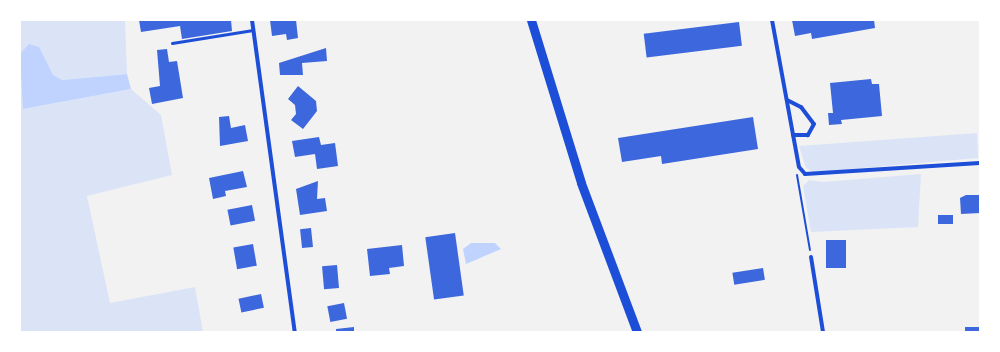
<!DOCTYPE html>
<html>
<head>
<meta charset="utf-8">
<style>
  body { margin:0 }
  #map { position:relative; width:1000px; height:352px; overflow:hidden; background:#f2f2f2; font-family:Quicksand,sans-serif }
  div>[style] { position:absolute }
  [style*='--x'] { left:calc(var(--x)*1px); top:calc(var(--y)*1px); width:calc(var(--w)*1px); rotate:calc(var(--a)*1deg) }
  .green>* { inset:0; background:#dbe4f7 }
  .water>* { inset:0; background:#bfd3fe }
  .building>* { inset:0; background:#3d67dc; transform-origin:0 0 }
  .path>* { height:2px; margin:-1px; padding:0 1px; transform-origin:1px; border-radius:1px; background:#1d4ed8 }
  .service>* { height:3px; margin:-1.5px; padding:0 1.5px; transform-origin:1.5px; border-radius:1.5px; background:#1d4ed8 }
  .minor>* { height:4px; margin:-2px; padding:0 2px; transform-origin:2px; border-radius:2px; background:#1d4ed8 }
  .primary>* { height:9px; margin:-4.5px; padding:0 4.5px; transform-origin:4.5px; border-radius:4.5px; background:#1d4ed8 }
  span { translate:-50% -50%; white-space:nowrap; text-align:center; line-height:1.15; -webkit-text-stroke:3px #fff; paint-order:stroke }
  .frame { position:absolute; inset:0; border:21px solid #fff; pointer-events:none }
</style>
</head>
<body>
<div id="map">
  <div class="green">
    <div style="clip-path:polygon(20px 20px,125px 20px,127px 74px,62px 80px,23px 109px,131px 89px,161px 115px,172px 175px,87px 196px,110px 303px,195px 287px,203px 332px,20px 332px)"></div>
    <div style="clip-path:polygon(977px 133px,978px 158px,829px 171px,813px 172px,806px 168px,799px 146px)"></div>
    <div style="clip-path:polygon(921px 174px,918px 227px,811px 232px,803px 186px,809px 180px,822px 182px)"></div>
  </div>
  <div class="water">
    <div style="clip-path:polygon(29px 44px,39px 47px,53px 75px,62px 80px,127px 74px,131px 89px,23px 109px,20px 54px)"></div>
    <div style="clip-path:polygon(471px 243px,495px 243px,501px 249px,466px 264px,463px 249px)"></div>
  </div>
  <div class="building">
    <div style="clip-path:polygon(139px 20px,231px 20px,232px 31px,182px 39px,180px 26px,141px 32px)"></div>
    <div style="clip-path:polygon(270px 20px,296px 20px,298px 38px,287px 40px,286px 34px,272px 36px)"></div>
    <div style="clip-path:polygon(792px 20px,874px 20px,875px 28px,812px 39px,811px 33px,795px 36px)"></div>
    <div style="left:739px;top:22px;width:24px;height:96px;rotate:83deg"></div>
    <div style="clip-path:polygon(326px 48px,327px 61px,302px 63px,303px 75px,280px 75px,279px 63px)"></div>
    <div style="clip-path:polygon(167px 49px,169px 62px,177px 61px,183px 98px,152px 104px,149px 88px,160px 86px,157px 50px)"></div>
    <div style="clip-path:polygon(871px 79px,872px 84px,879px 84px,882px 116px,841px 120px,842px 124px,829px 125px,828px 113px,833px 113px,830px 83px)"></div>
    <div style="clip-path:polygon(298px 86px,316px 101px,317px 111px,303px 129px,291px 120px,296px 114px,295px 105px,288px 99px)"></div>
    <div style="clip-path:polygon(229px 116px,231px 128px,245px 125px,248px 141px,220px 146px,219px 117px)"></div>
    <div style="clip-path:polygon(753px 117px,758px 149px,662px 164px,661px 156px,622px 162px,618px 138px)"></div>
    <div style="clip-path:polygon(319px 137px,321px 145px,335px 143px,338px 166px,317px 169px,315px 154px,295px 157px,292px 141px)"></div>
    <div style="clip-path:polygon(243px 171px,247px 187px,225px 191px,226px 196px,213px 199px,209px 178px)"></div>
    <div style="clip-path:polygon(318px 181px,317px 199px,325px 198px,327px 211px,300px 215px,296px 189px)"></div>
    <div style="clip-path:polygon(966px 195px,980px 195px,980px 213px,961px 214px,960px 198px)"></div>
    <div style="left:252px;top:205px;width:16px;height:25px;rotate:79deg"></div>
    <div style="left:953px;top:215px;width:9px;height:15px;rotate:90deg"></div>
    <div style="left:311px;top:228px;width:19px;height:11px;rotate:84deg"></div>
    <div style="left:455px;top:233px;width:63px;height:30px;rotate:82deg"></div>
    <div style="left:826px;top:240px;width:20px;height:28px"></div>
    <div style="left:253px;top:244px;width:22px;height:20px;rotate:80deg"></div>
    <div style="clip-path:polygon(402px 245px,404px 266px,389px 268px,390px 274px,370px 276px,367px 249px)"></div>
    <div style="left:337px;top:265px;width:23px;height:15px;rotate:85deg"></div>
    <div style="left:763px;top:268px;width:12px;height:31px;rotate:81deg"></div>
    <div style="left:261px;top:294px;width:14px;height:23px;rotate:78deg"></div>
    <div style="left:344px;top:303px;width:16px;height:17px;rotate:79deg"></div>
    <div style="clip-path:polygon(354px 327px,354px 332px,336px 332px,336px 329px)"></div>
    <div style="left:965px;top:327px;width:15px;height:5px"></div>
  </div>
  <div class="path">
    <div style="--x:797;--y:175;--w:76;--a:80.2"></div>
  </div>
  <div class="service">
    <div style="--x:172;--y:43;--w:82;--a:-9.1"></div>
  </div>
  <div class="minor">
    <div style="--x:252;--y:20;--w:315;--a:82.2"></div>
    <div style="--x:772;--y:20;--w:149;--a:79.6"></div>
    <div style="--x:799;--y:167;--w:9;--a:49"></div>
    <div style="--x:805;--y:174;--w:175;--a:-3.6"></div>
    <div style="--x:787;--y:100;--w:16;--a:27"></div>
    <div style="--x:801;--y:107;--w:21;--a:53"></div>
    <div style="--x:814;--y:124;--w:13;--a:119"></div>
    <div style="--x:808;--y:135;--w:15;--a:180"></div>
    <div style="--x:811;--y:257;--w:76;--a:80.9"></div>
  </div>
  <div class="primary">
    <div style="--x:531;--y:20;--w:170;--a:72.9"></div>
    <div style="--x:581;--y:183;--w:159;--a:69.4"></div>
  </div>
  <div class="frame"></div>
</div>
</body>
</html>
